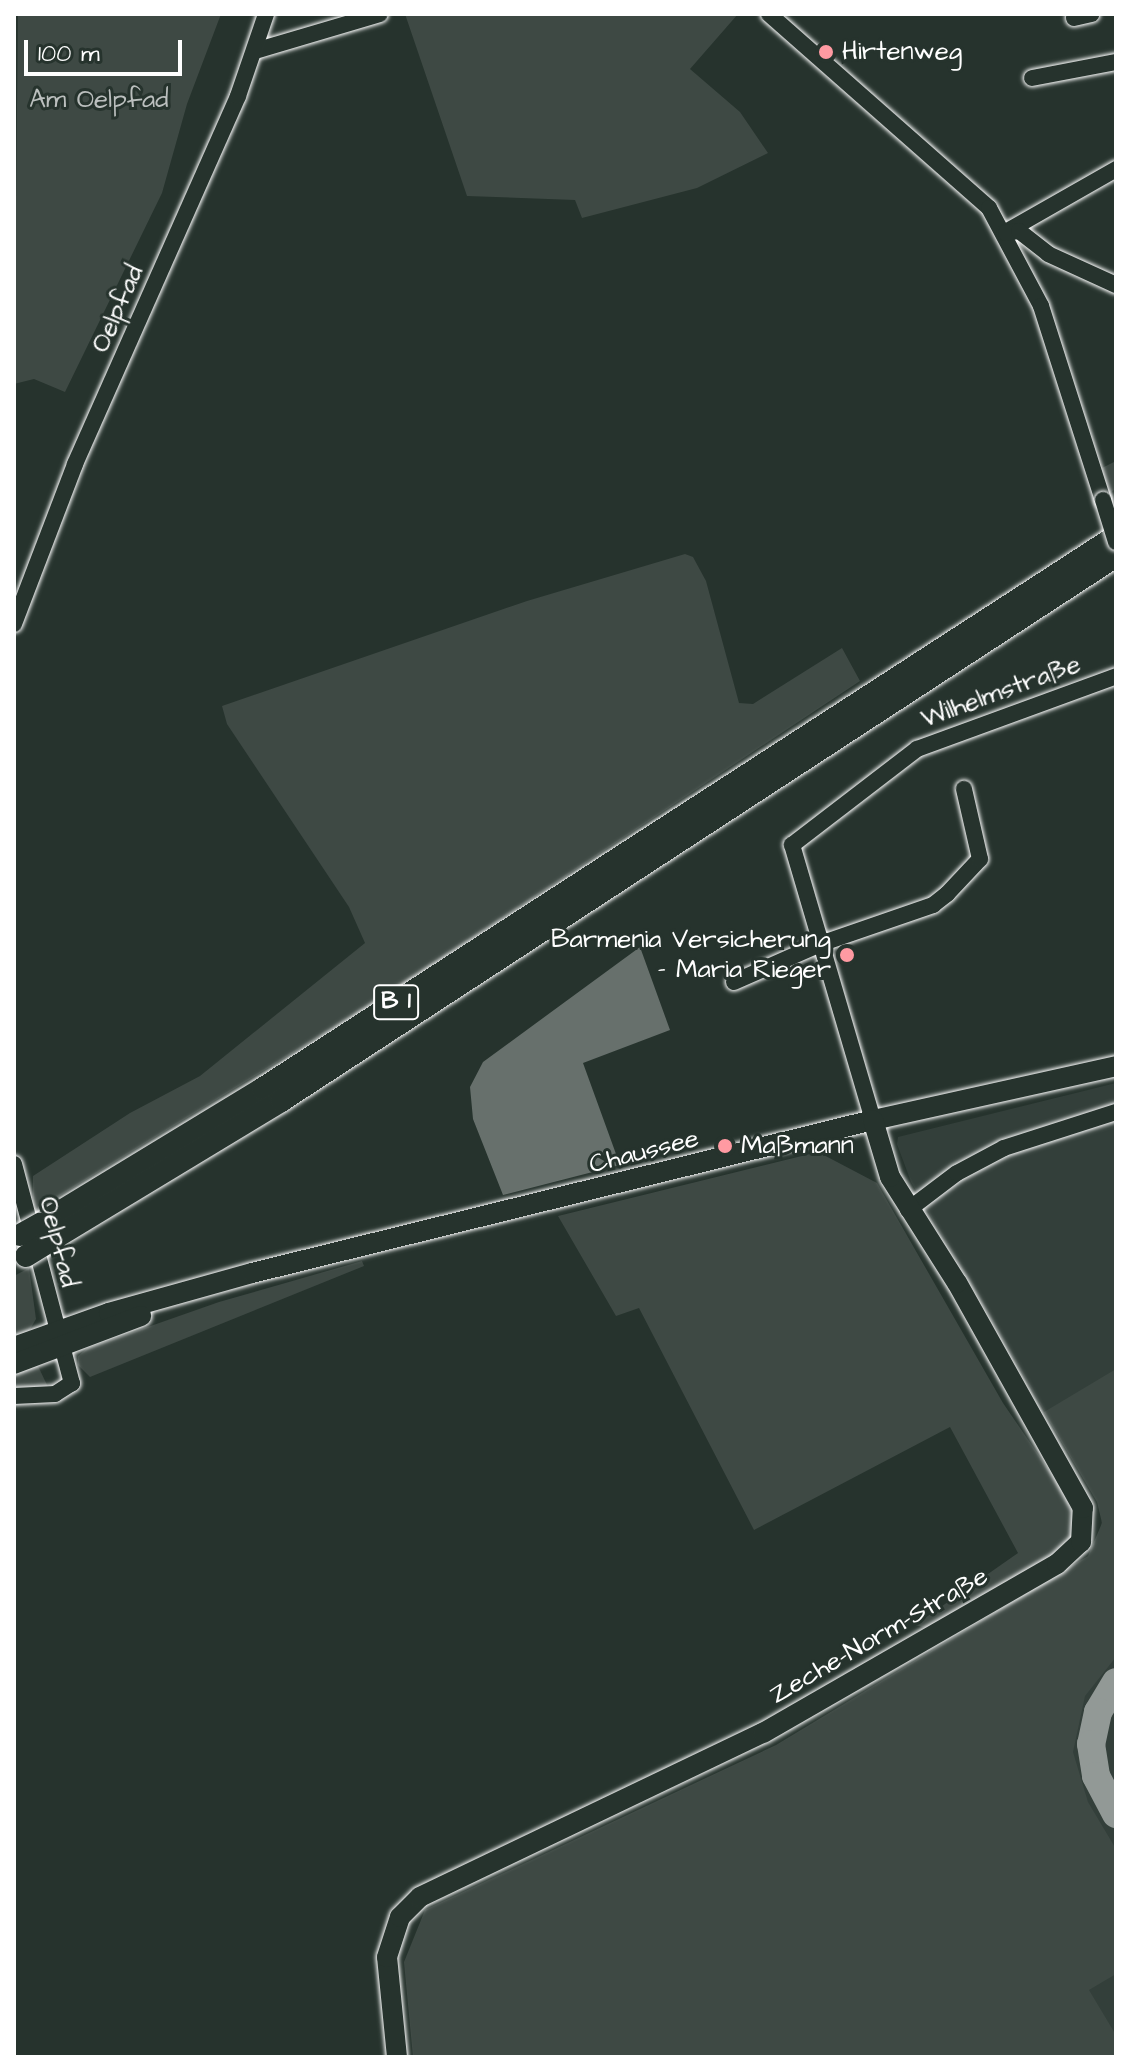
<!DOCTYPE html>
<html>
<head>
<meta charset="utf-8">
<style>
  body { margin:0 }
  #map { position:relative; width:1130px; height:2071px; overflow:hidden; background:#26332d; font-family:"Architects Daughter",sans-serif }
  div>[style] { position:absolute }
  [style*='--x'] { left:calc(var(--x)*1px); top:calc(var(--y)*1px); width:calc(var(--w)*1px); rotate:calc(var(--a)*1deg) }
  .built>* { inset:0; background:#333f3a }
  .green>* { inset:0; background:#3e4944 }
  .water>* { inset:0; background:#67706c }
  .taxiway>* { height:28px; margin:-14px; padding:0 14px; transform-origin:14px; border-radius:14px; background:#929996 }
  .roads { filter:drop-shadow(0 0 2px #fff) drop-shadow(0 0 2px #fff) }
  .minor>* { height:16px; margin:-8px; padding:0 8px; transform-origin:8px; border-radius:8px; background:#26332d }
  .major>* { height:20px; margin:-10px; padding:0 10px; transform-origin:10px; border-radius:10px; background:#26332d }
  .highway>* { height:22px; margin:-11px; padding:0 11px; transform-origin:11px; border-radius:11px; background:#26332d }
  .bridges { filter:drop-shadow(0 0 2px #fff) drop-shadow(0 0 2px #fff) }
  .minor-bridge>* { height:16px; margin:-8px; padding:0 8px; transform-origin:8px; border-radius:8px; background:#26332d }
  .highway-bridge>* { height:22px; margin:-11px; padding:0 11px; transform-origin:11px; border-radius:11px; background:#26332d }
  .dots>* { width:22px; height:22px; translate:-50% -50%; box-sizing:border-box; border:4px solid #26332d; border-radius:50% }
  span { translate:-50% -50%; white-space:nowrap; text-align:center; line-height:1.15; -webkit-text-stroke:6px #26332d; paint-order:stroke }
  .shield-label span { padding:2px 6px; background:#26332d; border:2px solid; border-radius:6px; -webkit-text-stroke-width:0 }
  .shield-label { font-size:24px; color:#fff; font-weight:700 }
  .poi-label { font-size:26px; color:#fff }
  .left { translate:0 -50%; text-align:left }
  .right { translate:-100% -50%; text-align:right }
  .park-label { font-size:26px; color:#bbbfbe }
  .street-label { font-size:26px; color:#fff }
  .frame { position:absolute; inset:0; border:16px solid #fff; pointer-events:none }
  .scale { position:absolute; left:24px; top:40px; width:158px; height:36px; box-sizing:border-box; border:4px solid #fff; border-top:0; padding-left:10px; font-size:24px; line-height:28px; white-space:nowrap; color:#fff; -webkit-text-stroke:6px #26332d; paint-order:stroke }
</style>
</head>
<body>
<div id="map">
  <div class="built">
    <div style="clip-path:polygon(1116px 1083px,1116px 2057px,785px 1746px,991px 1626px,1098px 1552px,1103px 1511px,911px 1182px,897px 1144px,898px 1137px)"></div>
  </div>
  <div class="green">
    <div style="clip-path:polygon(18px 14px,221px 14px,187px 104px,162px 193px,65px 392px,34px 379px,14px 384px)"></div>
    <div style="clip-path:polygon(405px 14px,738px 14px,690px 69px,740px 112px,768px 153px,697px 188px,582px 218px,575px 200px,467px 196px)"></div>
    <div style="clip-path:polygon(1116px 461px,1116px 489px,1109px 493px,1102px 468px)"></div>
    <div style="clip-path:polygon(685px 554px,693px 557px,706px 581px,739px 703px,753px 704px,842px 648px,860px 681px,374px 1003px,33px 1212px,33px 1176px,130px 1113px,200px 1076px,365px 943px,349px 907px,227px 724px,222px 706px,527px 601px)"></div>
    <div style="clip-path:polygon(818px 1152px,877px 1183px,1003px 1403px,1061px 1488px,1076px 1521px,1072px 1538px,1060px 1552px,930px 1629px,915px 1625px,1018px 1553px,950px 1427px,754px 1530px,639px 1308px,616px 1316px,558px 1216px)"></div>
    <div style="clip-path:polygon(362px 1261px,364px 1266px,90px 1377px,78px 1365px,78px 1356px,88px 1348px,219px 1302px)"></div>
    <div style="clip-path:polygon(29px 1268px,36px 1319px,25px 1338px,14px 1343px,14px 1276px)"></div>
    <div style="clip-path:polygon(37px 1364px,48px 1387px,14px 1388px,14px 1374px)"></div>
    <div style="clip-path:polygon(1116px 1369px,1116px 1657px,1085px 1696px,1073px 1752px,1088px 1802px,1116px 1849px,1116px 1974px,1089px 1990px,1116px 2035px,1116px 2057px,413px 2057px,404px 1962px,425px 1910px,776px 1745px,1088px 1556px,1102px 1523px,1097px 1502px,1044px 1412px)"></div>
  </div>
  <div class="water">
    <div style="clip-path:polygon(640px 947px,670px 1030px,583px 1063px,620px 1165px,503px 1195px,473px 1119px,470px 1087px,483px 1062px)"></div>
  </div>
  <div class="taxiway">
    <div style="--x:1116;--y:1682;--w:35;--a:121"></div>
    <div style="--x:1098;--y:1712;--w:33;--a:102"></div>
    <div style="--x:1091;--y:1744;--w:32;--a:81"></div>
    <div style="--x:1096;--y:1776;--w:43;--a:62.2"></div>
  </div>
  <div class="roads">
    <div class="minor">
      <div style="--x:769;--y:14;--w:293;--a:41.4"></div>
      <div style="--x:989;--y:208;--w:111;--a:62"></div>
      <div style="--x:1041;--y:306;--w:204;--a:72.3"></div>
      <div style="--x:1074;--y:18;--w:18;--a:-13"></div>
      <div style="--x:255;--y:51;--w:130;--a:-16.5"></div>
      <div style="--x:1032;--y:78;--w:86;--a:-10.8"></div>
      <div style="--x:1004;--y:233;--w:129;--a:-29.7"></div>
      <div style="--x:1006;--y:233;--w:13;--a:-9"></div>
      <div style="--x:1019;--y:231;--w:37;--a:38"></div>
      <div style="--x:1048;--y:254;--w:75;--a:24.5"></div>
      <div style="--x:14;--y:624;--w:171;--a:-69.1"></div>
      <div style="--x:75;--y:464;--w:402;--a:-66.1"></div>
      <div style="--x:238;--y:96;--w:87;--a:-71.1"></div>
      <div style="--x:734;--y:982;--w:94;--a:-23.8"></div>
      <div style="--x:820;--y:944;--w:120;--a:-19"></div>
      <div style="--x:933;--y:905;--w:18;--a:-38"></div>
      <div style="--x:947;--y:894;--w:48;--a:-46.7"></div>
      <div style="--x:980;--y:859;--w:72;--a:-102.9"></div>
      <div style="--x:873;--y:1120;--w:287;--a:-106.4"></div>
      <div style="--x:792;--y:845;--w:158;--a:-37.5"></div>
      <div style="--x:917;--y:749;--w:212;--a:-20.1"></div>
      <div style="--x:14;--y:1164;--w:227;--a:75.2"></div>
      <div style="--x:72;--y:1383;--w:20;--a:147"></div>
      <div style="--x:55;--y:1394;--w:41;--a:177.2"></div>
      <div style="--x:908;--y:1210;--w:61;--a:-37.1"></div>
      <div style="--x:957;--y:1173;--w:53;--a:-28"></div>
      <div style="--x:1004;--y:1148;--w:118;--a:-17.8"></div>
    </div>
    <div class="major">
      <div style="--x:14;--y:1347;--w:101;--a:-19.7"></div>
      <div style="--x:109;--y:1313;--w:148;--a:-15.6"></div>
      <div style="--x:252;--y:1273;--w:640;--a:-13.84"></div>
      <div style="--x:873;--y:1120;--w:249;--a:-12.5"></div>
      <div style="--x:14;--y:1364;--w:136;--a:-20.7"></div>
      <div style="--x:397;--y:2057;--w:100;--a:-95.7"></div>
      <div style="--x:387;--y:1957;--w:42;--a:-72"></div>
      <div style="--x:400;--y:1917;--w:28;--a:-45"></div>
      <div style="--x:420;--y:1897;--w:380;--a:-25.6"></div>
      <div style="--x:763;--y:1733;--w:339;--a:-29.9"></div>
      <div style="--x:1057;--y:1564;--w:33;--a:-43"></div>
      <div style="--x:1081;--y:1542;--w:34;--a:-87"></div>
      <div style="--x:1083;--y:1508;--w:258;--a:-119.2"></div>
      <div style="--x:957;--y:1283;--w:125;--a:-122.3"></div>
      <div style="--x:890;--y:1177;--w:59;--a:-106.6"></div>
    </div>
    <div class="highway">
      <div style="--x:40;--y:1224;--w:260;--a:-31.3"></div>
      <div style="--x:262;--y:1089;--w:1017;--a:-32.92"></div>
      <div style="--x:45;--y:1244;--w:276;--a:-31.2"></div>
      <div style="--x:281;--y:1101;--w:997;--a:-33.13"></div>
    </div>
  </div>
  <div class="bridges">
    <div class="minor-bridge">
      <div style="--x:1103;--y:500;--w:44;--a:72.8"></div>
    </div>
    <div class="highway-bridge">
      <div style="--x:20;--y:1235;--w:23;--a:-29"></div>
      <div style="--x:26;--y:1256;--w:22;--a:-32"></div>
    </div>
  </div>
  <div class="dots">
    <div style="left:826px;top:52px;background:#ff9aa2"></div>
    <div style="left:847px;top:955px;background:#ff9aa2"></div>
    <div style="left:725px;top:1146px;background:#ff9aa2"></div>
  </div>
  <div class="shield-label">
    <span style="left:396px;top:1002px">B 1</span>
  </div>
  <div class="poi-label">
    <span class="left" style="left:842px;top:52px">Hirtenweg</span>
    <span class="right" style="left:831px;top:955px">Barmenia Versicherung<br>- Maria Rieger</span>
    <span class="left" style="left:741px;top:1146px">Maßmann</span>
  </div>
  <div class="park-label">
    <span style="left:99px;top:100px">Am Oelpfad</span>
  </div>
  <div class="street-label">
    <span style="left:118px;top:309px;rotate:-66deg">Oelpfad</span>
    <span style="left:1001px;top:692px;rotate:-20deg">Wilhelmstraße</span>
    <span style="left:644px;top:1152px;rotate:-14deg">Chaussee</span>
    <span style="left:58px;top:1242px;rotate:76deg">Oelpfad</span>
    <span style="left:879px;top:1636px;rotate:-30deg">Zeche-Norm-Straße</span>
  </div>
  <div class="frame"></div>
  <div class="scale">100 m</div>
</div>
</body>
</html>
